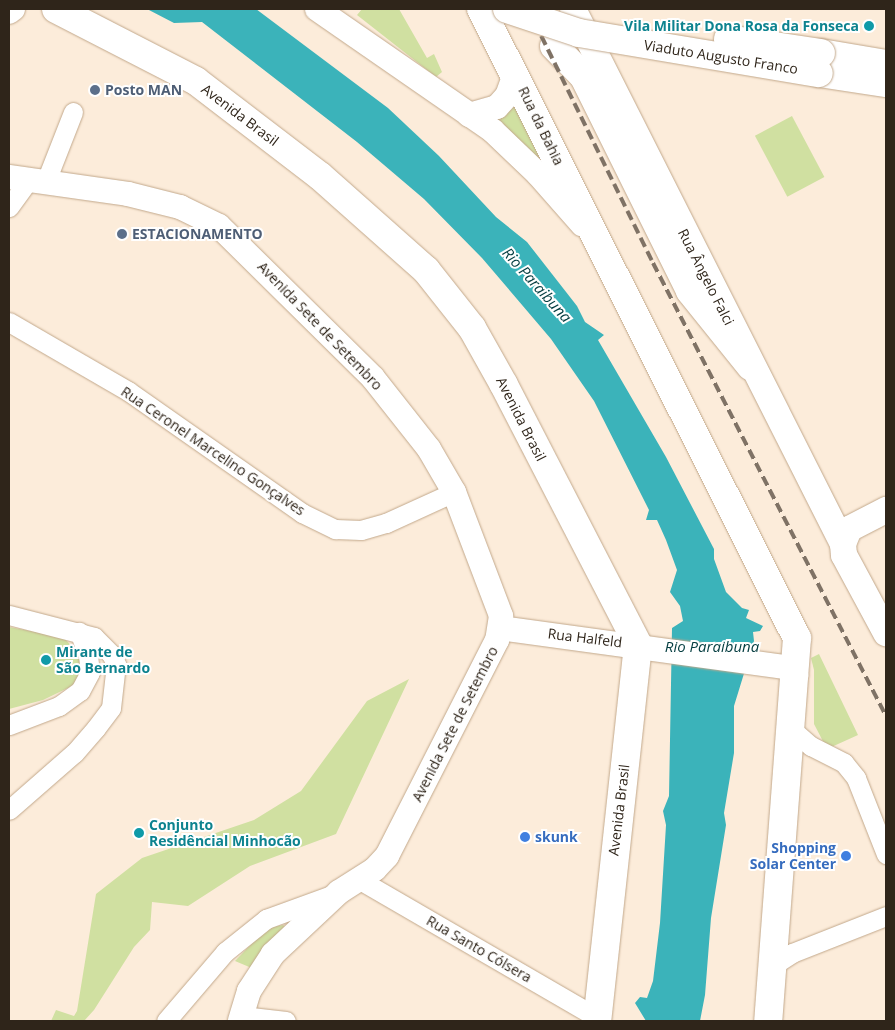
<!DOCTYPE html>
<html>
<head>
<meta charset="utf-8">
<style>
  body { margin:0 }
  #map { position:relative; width:895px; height:1030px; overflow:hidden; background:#fcecda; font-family:"Open Sans",sans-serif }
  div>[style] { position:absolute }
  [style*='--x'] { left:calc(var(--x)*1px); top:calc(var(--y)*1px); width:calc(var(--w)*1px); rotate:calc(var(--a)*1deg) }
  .green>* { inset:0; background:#d0e0a1; transform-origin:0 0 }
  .water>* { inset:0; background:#3bb3ba }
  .roads { filter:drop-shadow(0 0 1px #c2a88b) drop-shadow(0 0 1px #c2a88b) }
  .minor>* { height:19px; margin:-9.5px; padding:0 9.5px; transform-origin:9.5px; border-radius:9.5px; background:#fff }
  .tertiary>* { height:24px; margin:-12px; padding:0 12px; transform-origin:12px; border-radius:12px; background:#fff }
  .secondary>* { height:26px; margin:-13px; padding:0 13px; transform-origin:13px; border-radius:13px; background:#fff }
  .primary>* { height:28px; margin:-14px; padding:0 14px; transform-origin:14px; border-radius:14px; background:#fff }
  .trunk>* { height:28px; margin:-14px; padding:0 14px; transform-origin:14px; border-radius:14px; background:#fff }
  .rail>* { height:4px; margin-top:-2px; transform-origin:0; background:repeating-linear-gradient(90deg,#7f7265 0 10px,transparent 0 15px) }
  .bridges { filter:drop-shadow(0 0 1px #c2a88b) drop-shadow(0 0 1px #c2a88b) }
  .primary-bridge>* { height:28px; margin:-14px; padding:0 14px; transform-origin:14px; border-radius:14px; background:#fff }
  .dots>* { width:14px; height:14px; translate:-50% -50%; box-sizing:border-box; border:2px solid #fff; border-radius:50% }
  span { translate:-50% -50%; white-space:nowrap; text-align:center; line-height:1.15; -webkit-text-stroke:4px #fff; paint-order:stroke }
  .culture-label { font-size:14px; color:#0d838f; font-weight:700 }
  .right { translate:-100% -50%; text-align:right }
  .left { translate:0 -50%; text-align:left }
  .street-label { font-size:14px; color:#2f251a }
  .service-label { font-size:14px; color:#4e5e75; font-weight:700 }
  .shop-label { font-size:14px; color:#366cbe; font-weight:700 }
  .water-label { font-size:15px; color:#043d40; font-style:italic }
  .frame { position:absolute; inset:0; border:10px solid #2f251a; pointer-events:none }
</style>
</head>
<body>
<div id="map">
  <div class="green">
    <div style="clip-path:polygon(362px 9px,399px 9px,427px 58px,434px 54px,442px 72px,436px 77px,357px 15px)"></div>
    <div style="clip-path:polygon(515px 93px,559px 183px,494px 119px)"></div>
    <div style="left:792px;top:116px;width:69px;height:42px;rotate:62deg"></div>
    <div style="clip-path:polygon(9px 627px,63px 637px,83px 658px,82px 671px,72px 686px,43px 700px,9px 709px)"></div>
    <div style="clip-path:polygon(819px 654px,858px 735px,827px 749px,814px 724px,814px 670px,811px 658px)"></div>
    <div style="clip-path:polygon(409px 679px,336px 834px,250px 866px,188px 906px,152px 902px,150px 930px,134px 947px,94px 1010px,84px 1021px,51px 1021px,56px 1010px,74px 1016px,77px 1011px,96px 894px,142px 858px,254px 820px,301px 791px,367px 701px)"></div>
    <div style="clip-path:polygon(283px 925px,287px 928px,254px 969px,235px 961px,260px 935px,272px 927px)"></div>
  </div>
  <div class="water">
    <div style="clip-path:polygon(147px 9px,256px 9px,388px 108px,439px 156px,496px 217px,527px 242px,577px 306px,585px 322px,604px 335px,598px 340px,666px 457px,714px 549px,714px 559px,726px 592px,742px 608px,749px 610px,746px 618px,763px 626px,760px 631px,753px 632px,754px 641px,734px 706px,734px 753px,724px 813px,726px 825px,711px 918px,705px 995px,700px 1021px,646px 1021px,635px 1003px,640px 997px,647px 998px,653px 981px,660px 923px,666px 825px,663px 811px,669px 796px,672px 628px,683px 621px,680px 606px,670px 592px,677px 570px,666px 540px,657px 520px,646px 520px,649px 510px,594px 401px,551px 339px,482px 258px,424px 199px,357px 142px,202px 22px,174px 23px)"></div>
  </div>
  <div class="roads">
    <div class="minor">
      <div style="--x:46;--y:181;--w:74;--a:-68.6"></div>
      <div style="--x:9;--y:207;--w:34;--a:-54"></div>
      <div style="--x:9;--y:322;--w:138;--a:30.1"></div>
      <div style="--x:128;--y:391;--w:213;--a:35"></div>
      <div style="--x:302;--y:513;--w:37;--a:26"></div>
      <div style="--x:335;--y:529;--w:26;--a:2"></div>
      <div style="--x:361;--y:530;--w:26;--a:-16"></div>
      <div style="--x:386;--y:523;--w:75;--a:-24.5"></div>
      <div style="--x:9;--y:615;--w:88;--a:14.5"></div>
      <div style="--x:94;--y:637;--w:24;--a:45"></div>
      <div style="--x:111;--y:654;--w:11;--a:63"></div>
      <div style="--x:116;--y:664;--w:44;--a:96.5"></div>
      <div style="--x:111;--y:708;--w:25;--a:127"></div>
      <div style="--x:96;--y:728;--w:33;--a:131"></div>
      <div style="--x:74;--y:753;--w:86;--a:138.8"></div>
      <div style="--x:9;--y:725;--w:53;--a:-20.8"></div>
      <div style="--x:59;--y:706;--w:26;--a:-36"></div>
      <div style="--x:80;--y:691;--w:21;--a:-62"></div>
      <div style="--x:90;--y:672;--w:17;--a:-97"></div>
      <div style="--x:88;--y:655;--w:25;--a:-111"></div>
      <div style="--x:790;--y:728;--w:28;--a:41"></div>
      <div style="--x:811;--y:746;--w:37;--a:27"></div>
      <div style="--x:844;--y:763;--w:19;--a:51"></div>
      <div style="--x:856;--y:778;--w:82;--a:68.5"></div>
      <div style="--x:360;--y:880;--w:275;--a:30.1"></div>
      <div style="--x:772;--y:966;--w:24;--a:-33"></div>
      <div style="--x:792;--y:953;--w:101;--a:-21.5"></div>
      <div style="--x:242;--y:1016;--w:44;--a:6.5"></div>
      <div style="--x:166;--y:1021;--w:91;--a:-49.5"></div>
      <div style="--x:225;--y:952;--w:53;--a:-38.8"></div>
      <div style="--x:266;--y:919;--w:76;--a:-20.1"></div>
    </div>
    <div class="tertiary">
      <div style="--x:317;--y:9;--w:214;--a:34.7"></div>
      <div style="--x:493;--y:131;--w:62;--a:43.7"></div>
      <div style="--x:538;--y:174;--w:67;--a:48.7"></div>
      <div style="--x:9;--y:12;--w:5;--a:-37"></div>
      <div style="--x:469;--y:115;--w:29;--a:-16"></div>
      <div style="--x:497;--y:107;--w:15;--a:-48"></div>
      <div style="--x:507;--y:96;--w:23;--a:-70"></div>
      <div style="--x:9;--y:177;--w:120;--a:8.1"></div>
      <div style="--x:128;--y:194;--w:54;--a:14"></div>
      <div style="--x:180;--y:207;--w:43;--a:26"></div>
      <div style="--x:219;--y:226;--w:216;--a:44.6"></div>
      <div style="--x:373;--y:378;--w:90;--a:51.7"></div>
      <div style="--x:429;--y:449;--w:50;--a:59.8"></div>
      <div style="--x:454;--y:492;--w:133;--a:69.2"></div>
      <div style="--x:501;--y:616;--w:24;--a:99"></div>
      <div style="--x:497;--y:640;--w:242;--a:117"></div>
      <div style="--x:387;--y:856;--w:18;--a:133"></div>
      <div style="--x:375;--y:869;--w:43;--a:147.4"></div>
      <div style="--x:339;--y:892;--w:91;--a:136.8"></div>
      <div style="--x:273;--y:954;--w:44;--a:123"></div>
      <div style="--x:249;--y:991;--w:31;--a:107"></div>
      <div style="--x:500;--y:628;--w:288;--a:7.8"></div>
      <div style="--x:785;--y:667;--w:14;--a:36"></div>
    </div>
    <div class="secondary">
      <div style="--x:573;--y:9;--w:599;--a:63.22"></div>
      <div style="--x:843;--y:544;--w:11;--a:85"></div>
      <div style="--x:844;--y:555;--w:89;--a:61.7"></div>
      <div style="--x:843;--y:544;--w:16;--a:-68"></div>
      <div style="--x:849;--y:529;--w:42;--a:-27.2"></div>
    </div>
    <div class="primary">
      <div style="--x:554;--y:46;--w:43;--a:45.9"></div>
      <div style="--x:584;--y:77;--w:239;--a:63.6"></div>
      <div style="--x:690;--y:291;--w:97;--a:51.2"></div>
      <div style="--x:821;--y:53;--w:66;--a:9.6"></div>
      <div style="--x:819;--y:73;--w:68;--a:8.5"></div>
    </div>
    <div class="trunk">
      <div style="--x:56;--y:9;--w:157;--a:27.2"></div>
      <div style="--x:196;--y:81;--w:156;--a:37.5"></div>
      <div style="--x:320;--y:176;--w:142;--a:41.6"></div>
      <div style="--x:426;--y:270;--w:74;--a:51.6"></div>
      <div style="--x:472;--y:328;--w:65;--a:60.7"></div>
      <div style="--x:504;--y:385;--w:292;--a:62.7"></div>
      <div style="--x:638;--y:645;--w:378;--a:96.2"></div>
      <div style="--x:481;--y:9;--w:704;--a:63.33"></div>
      <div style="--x:797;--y:638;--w:384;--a:94.3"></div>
    </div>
  </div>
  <div class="rail">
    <div style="--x:528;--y:9;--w:283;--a:63.8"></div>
    <div style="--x:653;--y:263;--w:509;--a:62.78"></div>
  </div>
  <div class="bridges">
    <div class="primary-bridge">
      <div style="--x:507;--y:9;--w:76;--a:18.4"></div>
      <div style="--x:579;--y:33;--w:243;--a:9.5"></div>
      <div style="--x:728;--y:39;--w:94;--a:8.6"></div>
    </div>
  </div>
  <div class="dots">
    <div style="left:869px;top:26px;background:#0f9aa8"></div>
    <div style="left:95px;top:90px;background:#5c6f8a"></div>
    <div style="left:122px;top:234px;background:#5c6f8a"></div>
    <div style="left:46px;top:660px;background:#0f9aa8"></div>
    <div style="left:139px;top:833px;background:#0f9aa8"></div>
    <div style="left:525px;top:837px;background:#3f7fe0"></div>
    <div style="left:846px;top:856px;background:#3f7fe0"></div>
  </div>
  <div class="culture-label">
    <span class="right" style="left:859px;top:26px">Vila Militar Dona Rosa da Fonseca</span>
    <span class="left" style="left:56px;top:660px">Mirante de<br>São Bernardo</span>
    <span class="left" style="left:149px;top:833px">Conjunto<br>Residêncial Minhocão</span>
  </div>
  <div class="street-label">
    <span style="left:721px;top:57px;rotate:9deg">Viaduto Augusto Franco</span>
    <span style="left:240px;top:115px;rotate:37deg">Avenida Brasil</span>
    <span style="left:541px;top:126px;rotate:64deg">Rua da Bahia</span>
    <span style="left:706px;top:277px;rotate:63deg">Rua Ângelo Falci</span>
    <span style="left:320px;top:326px;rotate:46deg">Avenida Sete de Setembro</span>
    <span style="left:521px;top:419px;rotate:63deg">Avenida Brasil</span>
    <span style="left:213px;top:451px;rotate:34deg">Rua Ceronel Marcelino Gonçalves</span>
    <span style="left:585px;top:638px;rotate:7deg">Rua Halfeld</span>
    <span style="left:455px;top:724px;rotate:-63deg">Avenida Sete de Setembro</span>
    <span style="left:619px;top:810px;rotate:-83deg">Avenida Brasil</span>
    <span style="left:479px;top:949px;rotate:30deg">Rua Santo Cólsera</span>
  </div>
  <div class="service-label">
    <span class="left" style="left:105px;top:90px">Posto MAN</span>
    <span class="left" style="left:132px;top:234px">ESTACIONAMENTO</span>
  </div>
  <div class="shop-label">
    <span class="left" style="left:535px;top:837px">skunk</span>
    <span class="right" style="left:836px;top:856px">Shopping<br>Solar Center</span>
  </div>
  <div class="water-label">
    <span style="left:537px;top:285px;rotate:48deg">Rio Paraibuna</span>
    <span style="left:712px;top:647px">Rio Paraibuna</span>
  </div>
  <div class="frame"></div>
</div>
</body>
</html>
